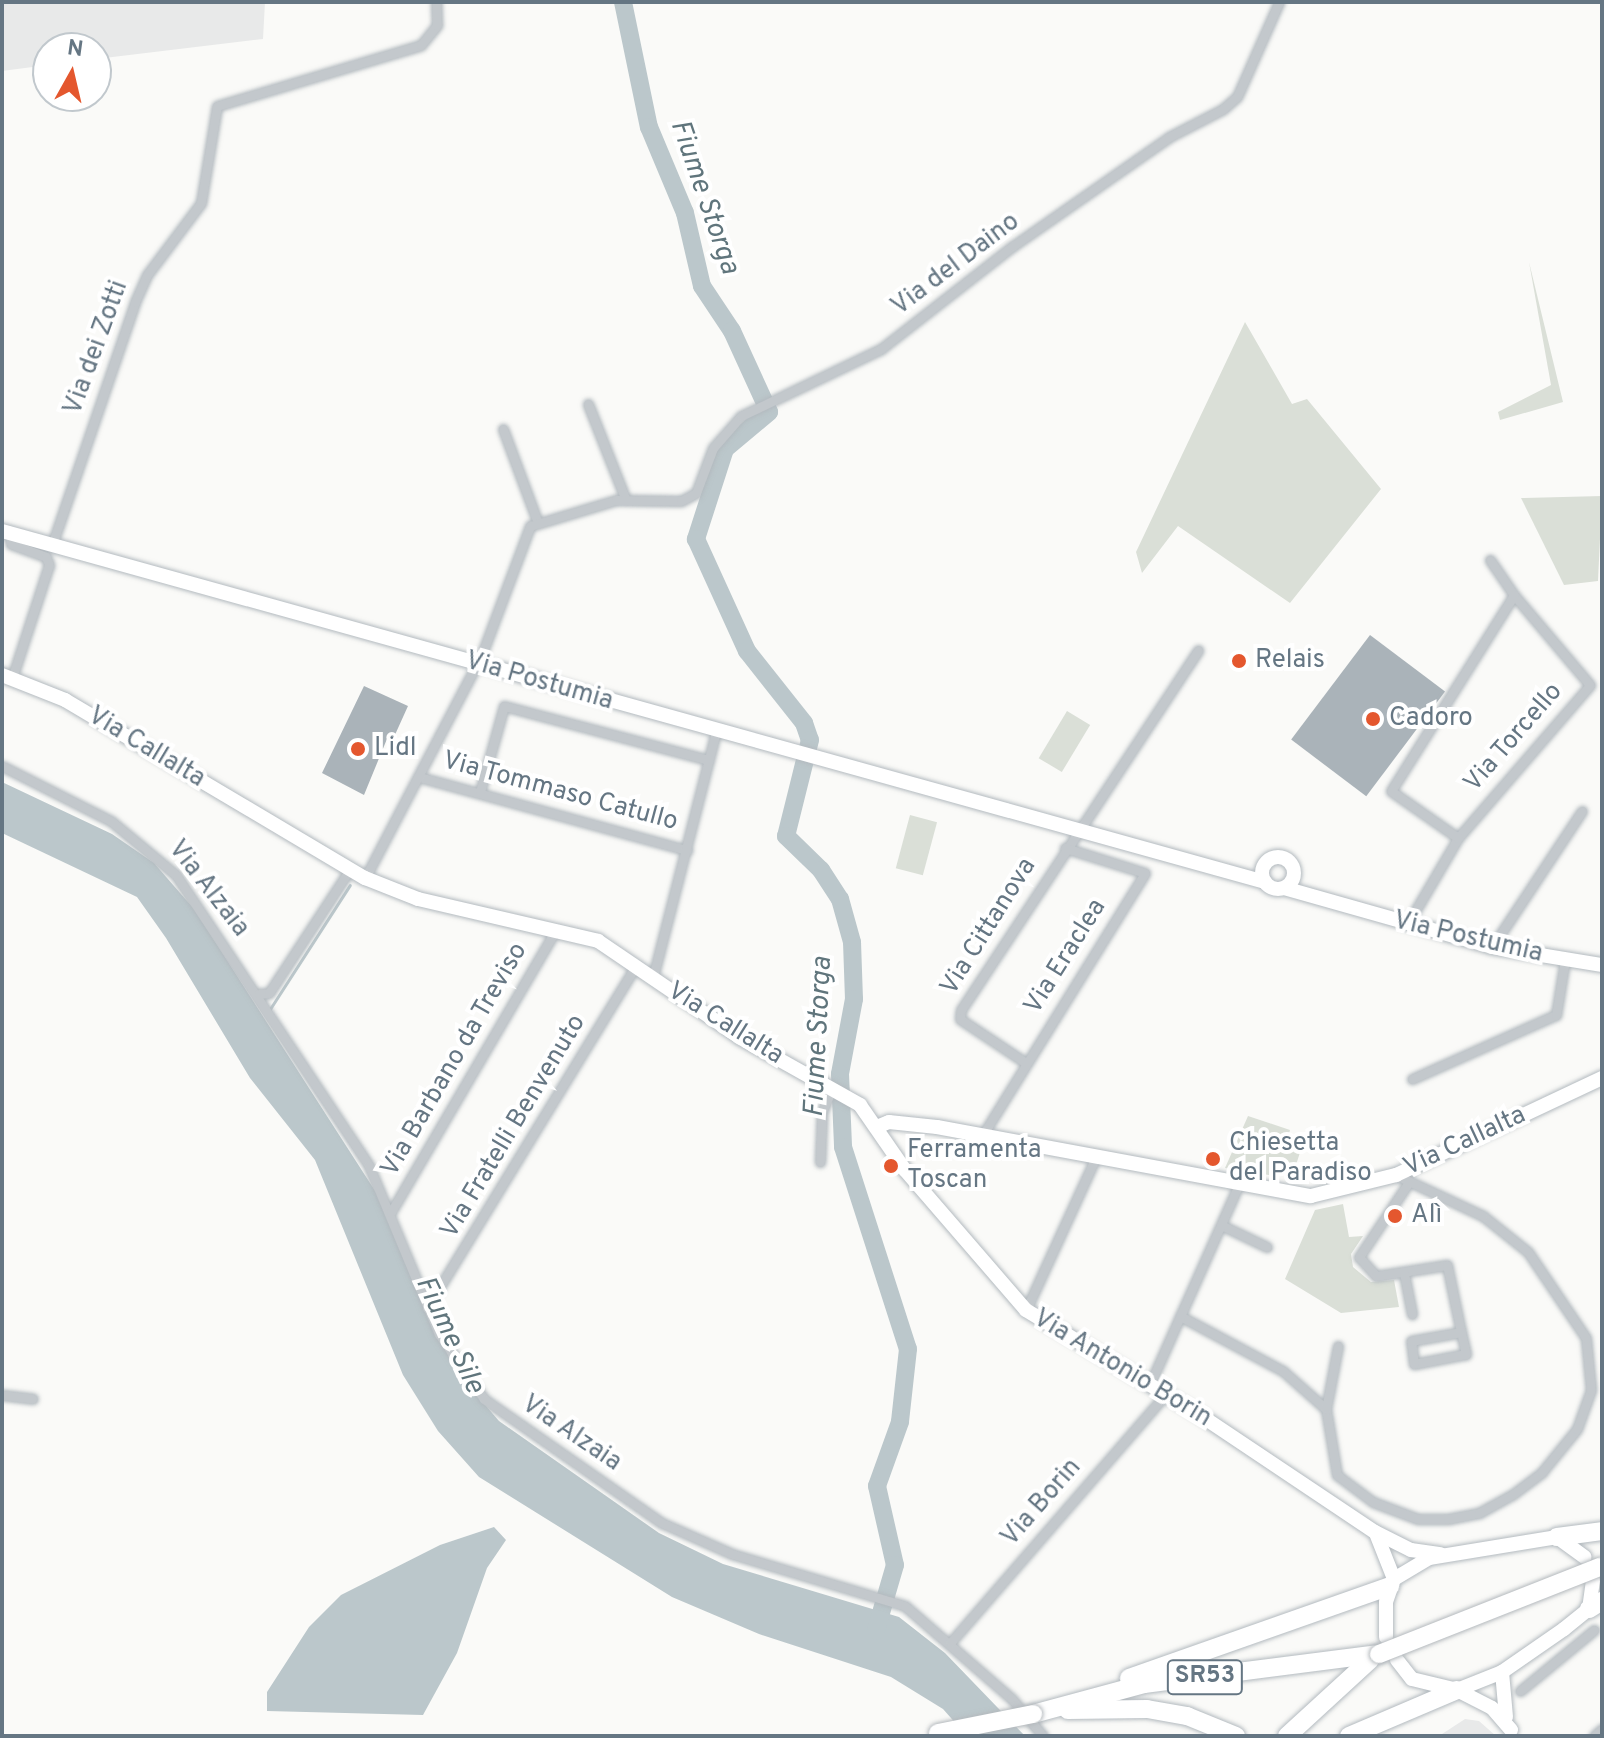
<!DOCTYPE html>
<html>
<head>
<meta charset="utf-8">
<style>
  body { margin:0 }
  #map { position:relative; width:1604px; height:1738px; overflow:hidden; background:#fafaf8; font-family:Overpass,sans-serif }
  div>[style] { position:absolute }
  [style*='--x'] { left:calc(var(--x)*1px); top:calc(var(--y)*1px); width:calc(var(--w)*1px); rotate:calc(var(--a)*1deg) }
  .built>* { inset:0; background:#e8e9e9 }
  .green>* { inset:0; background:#dadfd7; transform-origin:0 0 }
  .water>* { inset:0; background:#bbc7cb }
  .stream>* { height:3px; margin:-1.5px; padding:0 1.5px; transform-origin:1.5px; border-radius:1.5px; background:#bbc7cb }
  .river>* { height:18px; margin:-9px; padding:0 9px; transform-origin:9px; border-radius:9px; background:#bbc7cb }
  .building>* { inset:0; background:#aab3b9; transform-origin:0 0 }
  .roads { filter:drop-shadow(0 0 2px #b3babf) drop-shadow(0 0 2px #b3babf) }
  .street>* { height:9px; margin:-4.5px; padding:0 4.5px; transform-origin:4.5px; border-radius:4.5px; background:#c3c8cc }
  .secondary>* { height:14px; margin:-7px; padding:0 7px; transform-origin:7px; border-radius:7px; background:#fff }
  .secondary>.ring { margin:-7px; padding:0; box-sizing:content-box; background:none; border:14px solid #fff; border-radius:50% }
  .highway>* { height:18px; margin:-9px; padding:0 9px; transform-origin:9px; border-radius:9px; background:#fff }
  .bridges { filter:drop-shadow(0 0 2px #b4b9bd) drop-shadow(0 0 2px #b4b9bd) }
  .highway-bridge>* { height:18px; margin:-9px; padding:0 9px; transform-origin:9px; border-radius:9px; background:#fff }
  .dots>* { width:22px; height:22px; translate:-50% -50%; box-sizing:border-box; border:4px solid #fff; border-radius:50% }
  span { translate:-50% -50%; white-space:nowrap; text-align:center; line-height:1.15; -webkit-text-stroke:8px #fff; paint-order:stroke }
  .shield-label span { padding:2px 6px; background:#fff; border:2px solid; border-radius:6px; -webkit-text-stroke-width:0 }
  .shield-label { font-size:24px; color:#657683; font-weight:700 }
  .street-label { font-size:26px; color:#657683 }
  .poi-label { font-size:26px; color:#657683 }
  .left { translate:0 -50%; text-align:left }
  .water-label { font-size:28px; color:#60757c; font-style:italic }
  .frame { position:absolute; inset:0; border:4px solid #657683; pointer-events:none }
  .north { position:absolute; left:32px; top:32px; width:80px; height:80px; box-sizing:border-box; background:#fff; border:2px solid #c1c8cd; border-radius:50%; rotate:8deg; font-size:22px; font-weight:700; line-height:32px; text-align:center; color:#657683 }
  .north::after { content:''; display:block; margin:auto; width:28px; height:36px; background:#e4572e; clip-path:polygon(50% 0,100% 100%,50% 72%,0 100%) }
</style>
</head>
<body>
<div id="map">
  <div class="built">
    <div style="clip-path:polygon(2px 2px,265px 2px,263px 39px,96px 59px,96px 48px,48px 48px,48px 65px,2px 71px)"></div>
    <div style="clip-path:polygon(1465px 1719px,1479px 1721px,1496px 1736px,1439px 1736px)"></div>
  </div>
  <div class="green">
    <div style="clip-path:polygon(1529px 262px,1563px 402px,1500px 420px,1498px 412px,1551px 385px)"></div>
    <div style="clip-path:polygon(1245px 322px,1292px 404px,1307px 399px,1381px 489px,1290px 603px,1178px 526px,1142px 573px,1136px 552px)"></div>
    <div style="clip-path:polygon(1602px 496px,1598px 581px,1564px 585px,1521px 498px)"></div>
    <div style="left:1067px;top:711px;width:27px;height:55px;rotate:31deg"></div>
    <div style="left:910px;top:815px;width:28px;height:55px;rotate:15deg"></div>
    <div style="clip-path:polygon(1248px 1116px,1290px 1130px,1288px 1138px,1303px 1143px,1296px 1165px,1280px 1160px,1275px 1176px,1225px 1168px)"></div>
    <div style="clip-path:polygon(1343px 1204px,1349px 1237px,1363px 1236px,1351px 1254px,1353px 1267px,1371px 1282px,1394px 1280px,1399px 1307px,1341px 1313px,1285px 1279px,1315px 1210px)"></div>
  </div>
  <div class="water">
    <div style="clip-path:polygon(2px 782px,112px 834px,154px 863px,194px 909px,379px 1197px,454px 1369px,499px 1421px,659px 1533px,723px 1564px,899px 1617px,945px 1653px,1025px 1736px,967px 1736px,943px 1709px,891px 1677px,759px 1634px,672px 1597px,479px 1477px,438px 1431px,403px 1375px,315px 1160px,250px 1078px,166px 938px,137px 897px,2px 833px)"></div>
    <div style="clip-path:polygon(494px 1527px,506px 1540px,487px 1568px,457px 1653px,423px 1715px,267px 1711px,267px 1692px,309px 1627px,341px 1595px,440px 1545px)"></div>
  </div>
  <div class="stream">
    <div style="--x:2;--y:689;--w:22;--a:90"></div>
    <div style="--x:268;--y:1012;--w:151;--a:-57.2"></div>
  </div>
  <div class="river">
    <div style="--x:623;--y:2;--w:128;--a:78.3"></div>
    <div style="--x:649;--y:127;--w:93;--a:67.3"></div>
    <div style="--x:685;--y:213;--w:75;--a:76.9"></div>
    <div style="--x:702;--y:286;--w:54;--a:56.3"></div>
    <div style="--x:732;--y:331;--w:89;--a:65.4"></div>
    <div style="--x:769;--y:412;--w:57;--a:139.9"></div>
    <div style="--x:725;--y:449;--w:95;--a:107.9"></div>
    <div style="--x:696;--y:539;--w:123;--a:65.5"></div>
    <div style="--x:747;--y:651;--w:92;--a:51.6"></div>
    <div style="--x:804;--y:723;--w:18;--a:71"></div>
    <div style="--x:810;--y:740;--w:99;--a:104"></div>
    <div style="--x:786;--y:836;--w:49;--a:44.2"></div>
    <div style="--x:821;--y:870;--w:35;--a:57"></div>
    <div style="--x:840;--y:899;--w:45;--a:74.4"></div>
    <div style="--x:852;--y:942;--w:57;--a:88"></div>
    <div style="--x:854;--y:999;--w:76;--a:100.6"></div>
    <div style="--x:840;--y:1074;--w:73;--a:87.6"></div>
    <div style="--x:843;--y:1147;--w:212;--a:72.2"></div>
    <div style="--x:908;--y:1349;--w:73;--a:96.3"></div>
    <div style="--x:900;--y:1422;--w:68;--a:109.8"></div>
    <div style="--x:877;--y:1486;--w:81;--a:77.2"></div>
    <div style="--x:895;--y:1565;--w:68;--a:106.3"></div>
  </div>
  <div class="building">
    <div style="left:1370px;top:635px;width:94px;height:131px;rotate:37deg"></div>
    <div style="clip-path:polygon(364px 686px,408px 706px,394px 737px,389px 734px,364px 795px,322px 773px)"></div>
  </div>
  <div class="roads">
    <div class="street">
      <div style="--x:588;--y:404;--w:101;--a:68.5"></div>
      <div style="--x:503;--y:429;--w:100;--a:69.6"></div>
      <div style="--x:10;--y:533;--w:11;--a:85"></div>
      <div style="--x:11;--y:544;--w:37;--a:20"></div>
      <div style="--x:46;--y:557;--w:9;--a:69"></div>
      <div style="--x:49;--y:565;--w:119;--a:108.1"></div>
      <div style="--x:52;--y:545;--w:257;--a:-71.1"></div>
      <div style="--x:135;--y:302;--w:30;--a:-66"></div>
      <div style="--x:147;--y:275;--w:90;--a:-53.1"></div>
      <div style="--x:201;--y:203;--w:98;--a:-80.6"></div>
      <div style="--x:217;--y:106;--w:213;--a:-16.6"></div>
      <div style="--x:421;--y:45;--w:26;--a:-51"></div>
      <div style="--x:437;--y:25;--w:23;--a:-92"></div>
      <div style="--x:1490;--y:560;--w:42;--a:55.6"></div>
      <div style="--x:2;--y:766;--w:122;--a:26.8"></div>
      <div style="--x:111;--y:821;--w:85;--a:39.7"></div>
      <div style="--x:176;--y:875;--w:349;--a:56.4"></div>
      <div style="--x:369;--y:1166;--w:182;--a:67.4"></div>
      <div style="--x:439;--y:1334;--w:79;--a:55.3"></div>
      <div style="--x:484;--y:1399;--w:217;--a:34.9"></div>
      <div style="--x:662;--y:1523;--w:77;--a:23.9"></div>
      <div style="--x:732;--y:1554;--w:181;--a:16.7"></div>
      <div style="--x:905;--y:1606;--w:140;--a:41"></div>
      <div style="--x:1011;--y:1698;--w:50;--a:49.9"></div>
      <div style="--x:423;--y:778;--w:274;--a:15.3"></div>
      <div style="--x:480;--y:792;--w:89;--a:-74.4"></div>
      <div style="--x:504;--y:706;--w:212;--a:14.8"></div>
      <div style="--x:365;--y:878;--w:253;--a:-62.4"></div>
      <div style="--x:482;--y:654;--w:137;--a:-69.4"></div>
      <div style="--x:530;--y:526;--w:90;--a:-16.8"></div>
      <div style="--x:616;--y:500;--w:65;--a:0.9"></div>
      <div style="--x:681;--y:501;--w:17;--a:-28"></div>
      <div style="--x:696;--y:493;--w:48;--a:-69.3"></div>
      <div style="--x:713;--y:448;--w:43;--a:-48.8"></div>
      <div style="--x:741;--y:416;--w:155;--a:-25.6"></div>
      <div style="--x:881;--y:349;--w:167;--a:-38"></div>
      <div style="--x:1013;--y:246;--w:190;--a:-34.9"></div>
      <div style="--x:1169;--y:137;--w:61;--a:-27.4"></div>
      <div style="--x:1223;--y:109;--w:18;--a:-41"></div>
      <div style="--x:1237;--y:97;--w:104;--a:-66.1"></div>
      <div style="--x:1407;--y:925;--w:101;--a:-59.6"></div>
      <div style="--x:1458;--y:838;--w:202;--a:-49.2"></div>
      <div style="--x:1590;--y:685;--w:118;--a:-130.2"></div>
      <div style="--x:1514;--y:595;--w:231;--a:122.1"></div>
      <div style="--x:1391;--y:791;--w:82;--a:35"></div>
      <div style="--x:1492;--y:947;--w:163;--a:-56.5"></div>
      <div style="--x:653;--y:977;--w:254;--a:-75.6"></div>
      <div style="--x:259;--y:994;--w:10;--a:-6"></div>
      <div style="--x:269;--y:993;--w:148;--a:-56.8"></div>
      <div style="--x:1026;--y:1063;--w:79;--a:-146.3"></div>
      <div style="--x:960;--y:1019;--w:9;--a:-84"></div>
      <div style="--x:961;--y:1010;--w:431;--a:-56.6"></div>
      <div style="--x:1412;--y:1079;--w:158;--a:-24"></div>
      <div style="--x:1556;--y:1015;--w:56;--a:-80.7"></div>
      <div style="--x:982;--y:1136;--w:309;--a:-58.2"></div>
      <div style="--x:1145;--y:873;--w:84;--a:-162.6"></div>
      <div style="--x:820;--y:1162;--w:50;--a:-87.7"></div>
      <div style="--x:822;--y:1112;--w:26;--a:-67"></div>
      <div style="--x:1407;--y:1185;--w:87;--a:123.7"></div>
      <div style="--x:1359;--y:1257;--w:25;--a:48"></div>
      <div style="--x:1376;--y:1276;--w:72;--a:-8.8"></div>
      <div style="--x:1447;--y:1265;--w:68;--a:78.2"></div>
      <div style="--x:1461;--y:1332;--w:23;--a:77"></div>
      <div style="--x:1466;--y:1354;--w:53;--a:169.1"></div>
      <div style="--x:1414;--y:1364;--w:23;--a:-97"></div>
      <div style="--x:1411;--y:1341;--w:51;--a:-10.2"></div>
      <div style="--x:391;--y:1212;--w:327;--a:-59.7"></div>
      <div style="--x:1221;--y:1225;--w:51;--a:25.6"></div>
      <div style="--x:1404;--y:1273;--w:42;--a:79"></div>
      <div style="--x:427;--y:1308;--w:402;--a:-58.6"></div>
      <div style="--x:1026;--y:1310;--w:166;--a:-65.4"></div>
      <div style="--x:1180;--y:1316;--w:117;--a:28.1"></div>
      <div style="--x:1283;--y:1371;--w:57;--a:41.5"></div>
      <div style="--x:1326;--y:1409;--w:67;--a:80.5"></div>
      <div style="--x:1337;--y:1475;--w:45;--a:36.9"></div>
      <div style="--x:1373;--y:1502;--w:48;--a:20.7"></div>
      <div style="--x:1418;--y:1519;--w:30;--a:0"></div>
      <div style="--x:1448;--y:1519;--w:32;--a:-11"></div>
      <div style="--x:1479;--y:1513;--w:38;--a:-29"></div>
      <div style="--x:1512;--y:1495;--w:38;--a:-37"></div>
      <div style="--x:1542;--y:1472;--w:55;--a:-50.9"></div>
      <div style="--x:1577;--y:1429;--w:41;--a:-70.3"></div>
      <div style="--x:1591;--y:1390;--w:52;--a:-95.5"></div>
      <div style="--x:1586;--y:1338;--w:104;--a:-124"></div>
      <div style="--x:1528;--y:1252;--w:58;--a:-141.3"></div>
      <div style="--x:1483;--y:1216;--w:96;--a:-154.8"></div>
      <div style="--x:1150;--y:1384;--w:217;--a:-66"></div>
      <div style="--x:2;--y:1395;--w:31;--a:7"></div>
      <div style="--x:1326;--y:1409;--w:64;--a:-79.2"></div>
      <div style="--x:951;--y:1642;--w:328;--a:-49.1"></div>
      <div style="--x:1520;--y:1691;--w:96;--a:-39.5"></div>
      <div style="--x:1594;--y:1736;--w:11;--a:-41"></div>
    </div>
    <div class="secondary">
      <div style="--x:2;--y:531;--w:1311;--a:15.53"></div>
      <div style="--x:2;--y:675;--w:68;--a:21.6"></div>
      <div style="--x:65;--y:700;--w:349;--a:30.7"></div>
      <div style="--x:365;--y:878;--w:57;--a:21.6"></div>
      <div style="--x:418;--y:899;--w:185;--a:13.1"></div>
      <div style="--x:598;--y:941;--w:171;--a:34.2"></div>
      <div style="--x:739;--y:1037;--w:139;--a:29.3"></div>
      <div style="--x:860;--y:1105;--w:79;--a:55.3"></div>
      <div style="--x:905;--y:1170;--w:185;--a:49.2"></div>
      <div style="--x:1026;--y:1310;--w:203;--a:31.1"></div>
      <div style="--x:1200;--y:1415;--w:211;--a:33.8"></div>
      <div style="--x:1375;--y:1532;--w:40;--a:26.6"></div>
      <div style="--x:1411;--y:1550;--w:30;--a:8"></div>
      <div class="ring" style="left:1262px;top:857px;width:18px;height:18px"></div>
      <div style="--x:1284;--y:888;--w:216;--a:15.8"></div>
      <div style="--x:1492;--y:947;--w:111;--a:9.3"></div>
      <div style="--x:877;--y:1127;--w:13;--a:-23"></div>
      <div style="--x:889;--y:1122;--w:48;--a:5.9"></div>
      <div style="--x:937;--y:1127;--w:380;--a:10.5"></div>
      <div style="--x:1311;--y:1196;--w:88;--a:-13.9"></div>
      <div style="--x:1396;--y:1175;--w:228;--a:-25.2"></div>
      <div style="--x:1377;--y:1536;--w:46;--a:68.4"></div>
      <div style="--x:1386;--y:1637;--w:35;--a:-90"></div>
      <div style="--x:1386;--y:1602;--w:24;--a:-71"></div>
      <div style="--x:1394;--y:1579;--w:41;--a:-31"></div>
      <div style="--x:1429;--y:1558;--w:130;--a:-9.3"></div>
      <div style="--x:1557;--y:1537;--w:34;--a:36"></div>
      <div style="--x:1397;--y:1660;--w:24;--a:52"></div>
      <div style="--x:1412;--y:1679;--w:46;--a:13.7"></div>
      <div style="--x:1457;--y:1690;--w:48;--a:-21.8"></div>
      <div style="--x:1502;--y:1672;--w:75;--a:-34.7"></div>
      <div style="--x:1564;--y:1629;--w:32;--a:-39"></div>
      <div style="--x:1589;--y:1609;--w:29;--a:-82"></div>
      <div style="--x:1502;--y:1672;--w:45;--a:84.9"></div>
      <div style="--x:1457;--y:1690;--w:39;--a:27"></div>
      <div style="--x:1492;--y:1708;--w:29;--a:49"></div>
    </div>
    <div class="highway">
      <div style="--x:1557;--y:1537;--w:45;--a:-7.6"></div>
      <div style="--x:1589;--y:1609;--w:15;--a:-32"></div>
      <div style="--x:1129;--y:1678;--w:277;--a:-19.4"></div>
      <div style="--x:1068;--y:1710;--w:79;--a:-0.7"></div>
      <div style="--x:1147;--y:1709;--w:41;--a:9.9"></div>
      <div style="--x:1187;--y:1716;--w:53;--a:22.2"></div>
      <div style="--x:1033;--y:1714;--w:115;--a:-15.1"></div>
      <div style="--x:1144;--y:1684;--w:237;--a:-7.3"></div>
      <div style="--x:1287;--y:1736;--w:113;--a:-42.5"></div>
      <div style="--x:1349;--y:1736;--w:117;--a:-23.1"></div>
    </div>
  </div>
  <div class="bridges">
    <div class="highway-bridge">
      <div style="--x:1379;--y:1654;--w:238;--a:-21.5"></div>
      <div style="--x:938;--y:1733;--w:97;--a:-11.3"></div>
    </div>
  </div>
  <div class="dots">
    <div style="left:1239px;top:661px;background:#e4572e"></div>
    <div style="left:1373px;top:719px;background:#e4572e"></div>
    <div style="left:358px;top:749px;background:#e4572e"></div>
    <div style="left:1213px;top:1159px;background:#e4572e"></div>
    <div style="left:891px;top:1166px;background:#e4572e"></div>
    <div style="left:1395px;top:1216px;background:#e4572e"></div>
  </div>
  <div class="shield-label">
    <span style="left:1205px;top:1677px">SR53</span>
  </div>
  <div class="street-label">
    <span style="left:956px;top:265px;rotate:-37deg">Via del Daino</span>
    <span style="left:97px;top:348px;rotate:-70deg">Via dei Zotti</span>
    <span style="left:539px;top:682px;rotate:16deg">Via Postumia</span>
    <span style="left:1514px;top:738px;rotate:-49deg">Via Torcello</span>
    <span style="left:146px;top:748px;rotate:31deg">Via Callalta</span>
    <span style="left:560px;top:792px;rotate:15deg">Via Tommaso Catullo</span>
    <span style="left:208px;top:889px;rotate:52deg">Via Alzaia</span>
    <span style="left:989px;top:927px;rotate:-58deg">Via Cittanova</span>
    <span style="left:1468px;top:938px;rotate:13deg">Via Postumia</span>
    <span style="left:1066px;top:957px;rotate:-58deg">Via Eraclea</span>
    <span style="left:725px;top:1024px;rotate:32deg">Via Callalta</span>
    <span style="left:455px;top:1060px;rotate:-60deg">Via Barbano da Treviso</span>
    <span style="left:514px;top:1127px;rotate:-59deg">Via Fratelli Benvenuto</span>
    <span style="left:1465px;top:1142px;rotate:-25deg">Via Callalta</span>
    <span style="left:1122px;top:1369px;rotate:31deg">Via Antonio Borin</span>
    <span style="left:571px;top:1434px;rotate:34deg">Via Alzaia</span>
    <span style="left:1042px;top:1503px;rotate:-49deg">Via Borin</span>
  </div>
  <div class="poi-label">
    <span class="left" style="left:1255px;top:661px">Relais</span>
    <span class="left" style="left:1389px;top:719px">Cadoro</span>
    <span class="left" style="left:374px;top:749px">Lidl</span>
    <span class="left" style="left:1229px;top:1159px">Chiesetta<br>del Paradiso</span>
    <span class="left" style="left:907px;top:1166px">Ferramenta<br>Toscan</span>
    <span class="left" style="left:1411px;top:1216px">Alì</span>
  </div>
  <div class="water-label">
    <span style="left:704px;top:197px;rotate:71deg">Fiume Storga</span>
    <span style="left:819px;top:1037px;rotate:-87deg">Fiume Storga</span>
    <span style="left:449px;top:1335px;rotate:65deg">Fiume Sile</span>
  </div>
  <div class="frame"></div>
  <div class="north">N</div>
</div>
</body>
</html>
